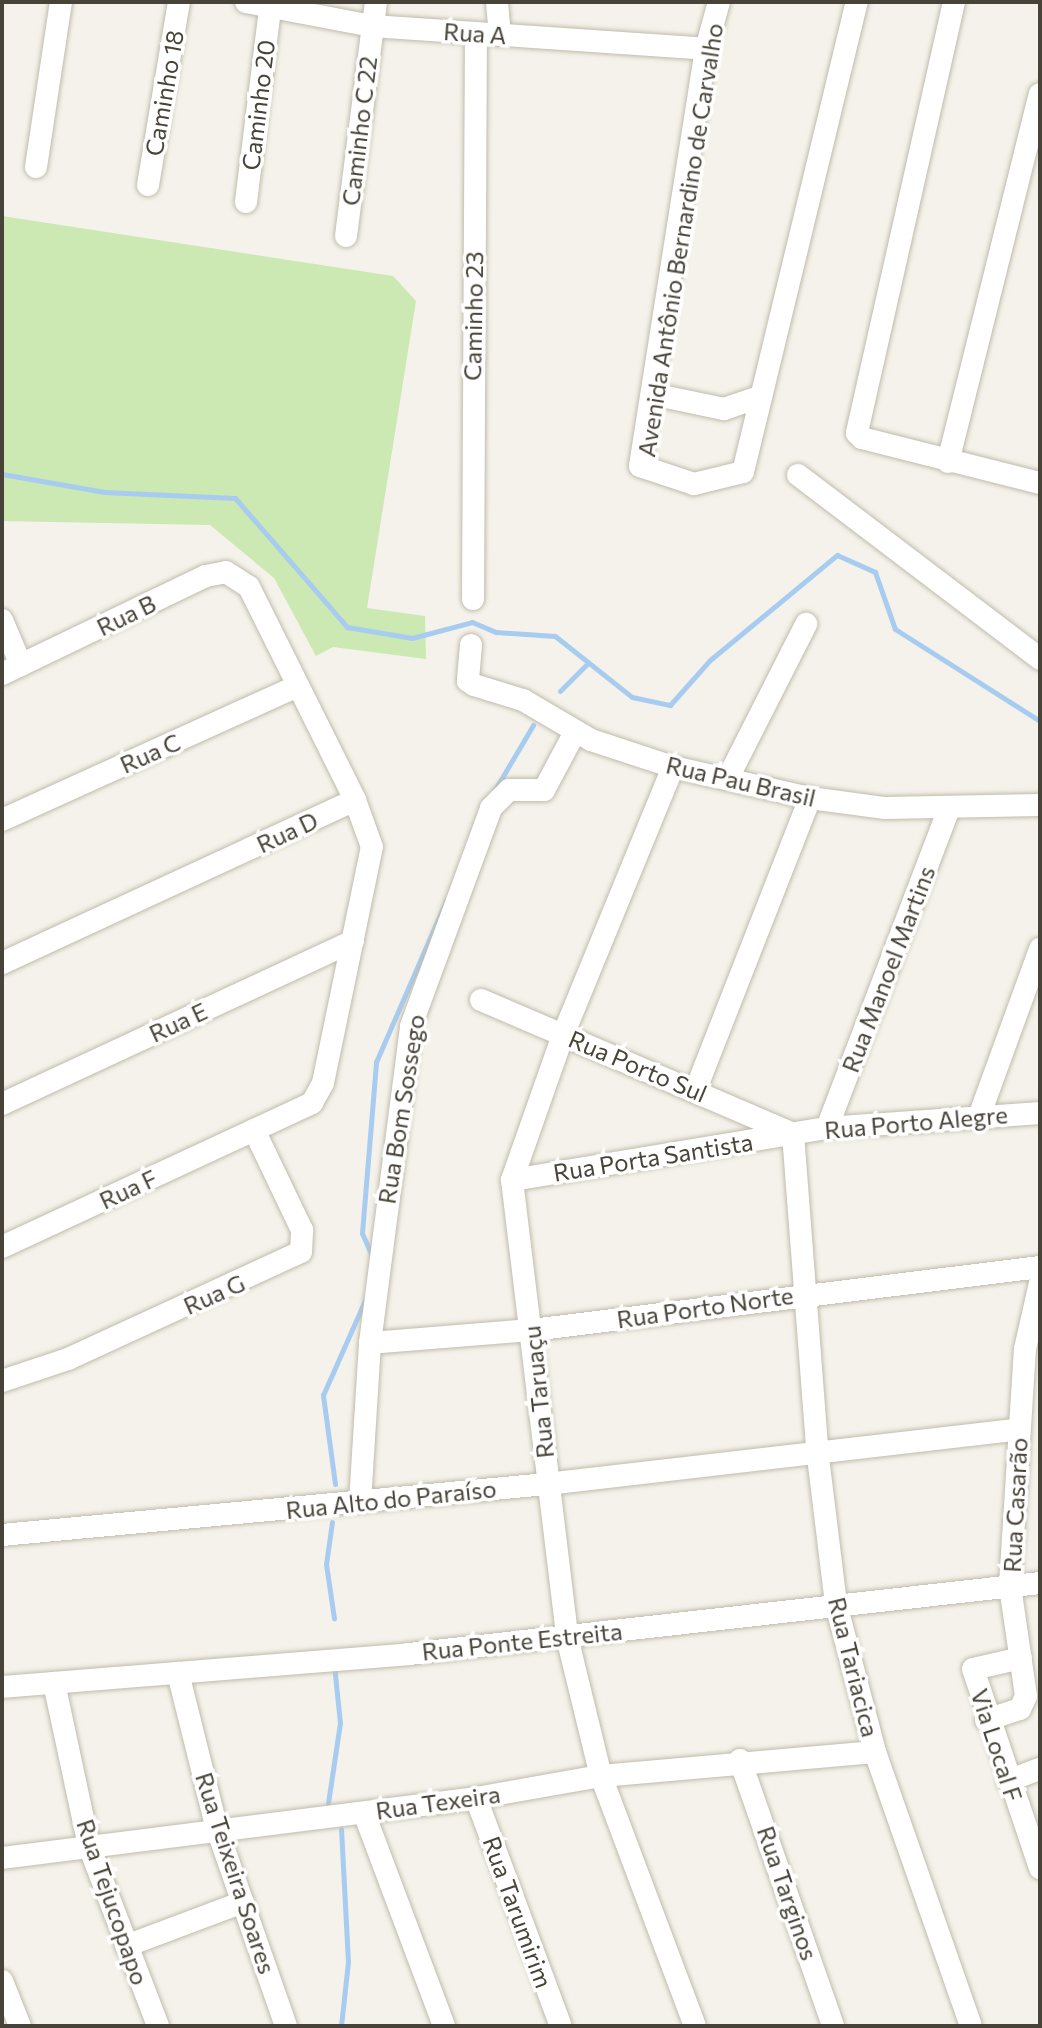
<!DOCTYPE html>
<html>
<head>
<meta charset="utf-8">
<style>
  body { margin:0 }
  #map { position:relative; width:1042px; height:2028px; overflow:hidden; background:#f4f2ea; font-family:Commissioner,sans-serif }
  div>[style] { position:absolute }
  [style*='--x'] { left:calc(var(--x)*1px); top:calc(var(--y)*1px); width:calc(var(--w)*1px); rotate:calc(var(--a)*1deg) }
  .green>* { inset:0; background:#cce8b3 }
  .stream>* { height:5px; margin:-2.5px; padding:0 2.5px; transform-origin:2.5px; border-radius:2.5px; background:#a7ccf0 }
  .roads { filter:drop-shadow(0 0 2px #c0bbac) drop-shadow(0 0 2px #c0bbac) }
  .minor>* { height:22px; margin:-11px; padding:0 11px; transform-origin:11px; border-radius:11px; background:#fff }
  span { translate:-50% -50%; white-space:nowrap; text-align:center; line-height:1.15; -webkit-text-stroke:7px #fff; paint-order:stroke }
  .street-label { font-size:24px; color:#484338 }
  .frame { position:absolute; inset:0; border:4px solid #484338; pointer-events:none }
</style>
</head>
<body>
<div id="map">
  <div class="green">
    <div style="clip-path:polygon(2px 216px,393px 276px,416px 301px,367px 608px,425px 616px,426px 659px,333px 647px,316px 656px,274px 578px,210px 525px,2px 521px)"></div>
  </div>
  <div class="stream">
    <div style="--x:2;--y:474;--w:104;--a:10"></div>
    <div style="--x:104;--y:492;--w:131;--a:2.6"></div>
    <div style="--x:235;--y:498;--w:171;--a:49"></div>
    <div style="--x:347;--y:627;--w:66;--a:9.6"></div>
    <div style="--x:412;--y:638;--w:62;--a:-14.9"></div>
    <div style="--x:472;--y:622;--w:26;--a:23"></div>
    <div style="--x:496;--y:632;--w:59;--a:3.9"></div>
    <div style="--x:555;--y:636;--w:98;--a:38.4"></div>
    <div style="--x:632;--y:697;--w:39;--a:12"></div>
    <div style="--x:670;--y:705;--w:60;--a:-48.4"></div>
    <div style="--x:710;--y:660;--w:165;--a:-39.6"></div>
    <div style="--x:837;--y:555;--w:42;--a:24.1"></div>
    <div style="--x:875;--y:572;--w:60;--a:70.7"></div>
    <div style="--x:895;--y:629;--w:172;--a:32.4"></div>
    <div style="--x:560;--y:691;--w:37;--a:-45"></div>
    <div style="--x:493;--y:793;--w:79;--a:-59.5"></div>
    <div style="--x:373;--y:1258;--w:27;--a:-114"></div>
    <div style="--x:362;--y:1233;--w:172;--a:-85.3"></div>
    <div style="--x:376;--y:1062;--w:176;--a:-66.5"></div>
    <div style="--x:335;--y:1484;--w:90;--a:-97.7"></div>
    <div style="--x:323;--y:1395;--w:104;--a:-66.1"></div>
    <div style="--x:332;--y:1522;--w:42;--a:98.1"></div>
    <div style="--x:326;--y:1564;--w:55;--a:81.6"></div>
    <div style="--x:328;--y:1803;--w:81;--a:-81.5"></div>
    <div style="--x:340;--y:1723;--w:58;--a:-95.9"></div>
    <div style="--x:341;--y:2026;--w:64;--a:-83.8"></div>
    <div style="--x:348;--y:1962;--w:133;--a:-93"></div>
  </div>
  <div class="roads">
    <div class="minor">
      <div style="--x:246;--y:2;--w:128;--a:10.8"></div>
      <div style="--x:372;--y:26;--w:335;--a:3.9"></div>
      <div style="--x:497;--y:2;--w:33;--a:85"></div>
      <div style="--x:719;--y:2;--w:49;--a:105.5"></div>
      <div style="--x:706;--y:49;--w:422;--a:99"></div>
      <div style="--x:640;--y:466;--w:57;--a:18.4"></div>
      <div style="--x:694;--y:484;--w:50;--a:-13.8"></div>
      <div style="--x:743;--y:472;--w:484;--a:-76.4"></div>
      <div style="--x:954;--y:2;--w:442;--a:102.7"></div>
      <div style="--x:857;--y:433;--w:7;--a:45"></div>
      <div style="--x:862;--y:438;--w:184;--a:14.2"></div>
      <div style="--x:36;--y:167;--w:167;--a:-81.4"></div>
      <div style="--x:148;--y:185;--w:186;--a:-80.4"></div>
      <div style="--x:246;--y:202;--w:195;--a:-82.9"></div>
      <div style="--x:346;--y:236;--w:236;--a:-82.7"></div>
      <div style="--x:652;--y:394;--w:74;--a:11.8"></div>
      <div style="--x:724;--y:409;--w:39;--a:-19"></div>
      <div style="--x:948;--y:462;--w:379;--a:-76"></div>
      <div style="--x:798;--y:475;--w:304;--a:37.2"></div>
      <div style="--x:473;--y:599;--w:566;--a:-89.7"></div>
      <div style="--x:2;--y:620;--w:49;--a:67.1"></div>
      <div style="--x:471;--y:645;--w:36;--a:95"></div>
      <div style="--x:468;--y:681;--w:7;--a:34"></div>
      <div style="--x:474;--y:685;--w:51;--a:17"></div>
      <div style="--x:523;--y:700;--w:79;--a:30.5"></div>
      <div style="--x:591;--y:740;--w:86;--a:18.2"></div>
      <div style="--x:673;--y:767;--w:140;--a:12.8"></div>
      <div style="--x:810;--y:798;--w:76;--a:7.6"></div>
      <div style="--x:885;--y:808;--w:155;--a:-1.1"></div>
      <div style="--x:2;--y:674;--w:226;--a:-25.7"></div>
      <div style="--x:206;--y:576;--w:20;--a:-11"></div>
      <div style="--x:226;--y:572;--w:27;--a:33"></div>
      <div style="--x:249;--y:587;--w:238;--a:63.5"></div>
      <div style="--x:355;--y:800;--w:389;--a:155.2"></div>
      <div style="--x:673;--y:767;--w:290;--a:112.3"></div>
      <div style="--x:563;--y:1035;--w:154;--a:109.4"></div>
      <div style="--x:512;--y:1180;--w:460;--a:83.1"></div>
      <div style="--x:567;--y:1637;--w:143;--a:76.3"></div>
      <div style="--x:601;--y:1776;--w:267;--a:69.4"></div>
      <div style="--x:728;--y:778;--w:173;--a:-63.1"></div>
      <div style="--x:2;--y:820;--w:324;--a:-24.4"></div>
      <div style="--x:481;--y:1000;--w:340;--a:23.2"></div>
      <div style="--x:696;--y:1089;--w:313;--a:-68.6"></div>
      <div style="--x:2;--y:1104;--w:387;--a:-24.9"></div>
      <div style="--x:980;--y:1114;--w:176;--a:-70"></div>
      <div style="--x:827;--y:1128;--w:342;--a:-69.1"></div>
      <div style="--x:793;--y:1134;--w:316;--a:85.6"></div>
      <div style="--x:817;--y:1449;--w:156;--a:83"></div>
      <div style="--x:836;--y:1604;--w:153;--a:75.2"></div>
      <div style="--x:875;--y:1752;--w:290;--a:70.7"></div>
      <div style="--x:512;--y:1180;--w:319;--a:-9.4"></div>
      <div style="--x:827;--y:1128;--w:214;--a:-4"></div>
      <div style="--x:2;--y:1247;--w:342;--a:-24.9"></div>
      <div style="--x:312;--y:1103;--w:23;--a:-61"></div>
      <div style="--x:323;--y:1083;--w:241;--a:-78.3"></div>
      <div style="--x:372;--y:847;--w:50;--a:-109.9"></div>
      <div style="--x:370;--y:1343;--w:163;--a:-4.6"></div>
      <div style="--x:532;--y:1330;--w:512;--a:-7.07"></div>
      <div style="--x:2;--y:1381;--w:70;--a:-18.4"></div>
      <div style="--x:68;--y:1359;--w:256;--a:-24.7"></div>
      <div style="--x:301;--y:1252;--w:22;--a:-87"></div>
      <div style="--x:302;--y:1230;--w:111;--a:-115.6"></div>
      <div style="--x:360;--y:1502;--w:159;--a:-86.4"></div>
      <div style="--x:370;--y:1343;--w:320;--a:-82.6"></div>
      <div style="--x:411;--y:1026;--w:232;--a:-69.8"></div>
      <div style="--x:491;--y:808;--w:25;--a:-45"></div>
      <div style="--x:509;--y:790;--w:35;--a:0"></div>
      <div style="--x:544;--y:790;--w:66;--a:-61.9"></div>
      <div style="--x:2;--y:1535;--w:547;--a:-5.35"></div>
      <div style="--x:547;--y:1484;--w:475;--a:-6.6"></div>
      <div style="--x:1021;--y:1658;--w:49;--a:167.1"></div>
      <div style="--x:973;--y:1669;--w:210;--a:71.4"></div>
      <div style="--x:178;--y:1673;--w:161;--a:76"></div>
      <div style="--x:217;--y:1829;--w:209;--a:70.7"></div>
      <div style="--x:54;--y:1683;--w:167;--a:77.9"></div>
      <div style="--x:89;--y:1846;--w:193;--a:69"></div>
      <div style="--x:2;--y:1687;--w:408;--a:-4.6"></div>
      <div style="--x:409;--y:1654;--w:635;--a:-6.42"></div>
      <div style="--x:986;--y:1720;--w:36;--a:-18"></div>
      <div style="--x:1020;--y:1709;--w:14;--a:-65"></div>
      <div style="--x:1026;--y:1696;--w:111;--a:-98.3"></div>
      <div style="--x:1010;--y:1586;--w:237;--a:-86.4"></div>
      <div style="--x:1025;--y:1349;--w:68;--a:-77.2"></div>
      <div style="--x:740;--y:1760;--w:282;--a:70.7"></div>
      <div style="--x:1008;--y:1781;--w:34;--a:-21"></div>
      <div style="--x:476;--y:1798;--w:243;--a:69.6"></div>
      <div style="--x:364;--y:1813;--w:228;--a:69.4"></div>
      <div style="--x:2;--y:1858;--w:478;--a:-7.2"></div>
      <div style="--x:476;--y:1798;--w:127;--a:-10"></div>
      <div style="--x:601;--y:1776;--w:275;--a:-5"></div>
      <div style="--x:126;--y:1946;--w:125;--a:-20.6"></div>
      <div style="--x:2;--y:1981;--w:48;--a:68.2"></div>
    </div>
  </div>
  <div class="street-label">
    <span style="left:475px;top:33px;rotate:4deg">Rua A</span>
    <span style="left:164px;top:93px;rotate:-80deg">Caminho 18</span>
    <span style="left:258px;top:105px;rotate:-83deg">Caminho 20</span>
    <span style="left:359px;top:131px;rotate:-83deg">Caminho C 22</span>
    <span style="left:680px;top:240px;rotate:-81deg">Avenida Antônio Bernardino de Carvalho</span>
    <span style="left:473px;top:316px;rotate:-89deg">Caminho 23</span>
    <span style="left:126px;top:615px;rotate:-26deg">Rua B</span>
    <span style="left:150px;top:753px;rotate:-24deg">Rua C</span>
    <span style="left:741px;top:781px;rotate:13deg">Rua Pau Brasil</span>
    <span style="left:287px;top:832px;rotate:-25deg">Rua D</span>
    <span style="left:888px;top:969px;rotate:-69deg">Rua Manoel Martins</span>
    <span style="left:178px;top:1022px;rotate:-25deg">Rua E</span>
    <span style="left:638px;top:1066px;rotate:23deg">Rua Porto Sul</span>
    <span style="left:401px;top:1109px;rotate:-81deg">Rua Bom Sossego</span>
    <span style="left:916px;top:1122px;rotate:-5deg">Rua Porto Alegre</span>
    <span style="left:653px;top:1157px;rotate:-9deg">Rua Porta Santista</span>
    <span style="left:128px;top:1189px;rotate:-25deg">Rua F</span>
    <span style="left:214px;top:1294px;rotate:-24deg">Rua G</span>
    <span style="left:705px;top:1307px;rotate:-8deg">Rua Porto Norte</span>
    <span style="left:538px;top:1392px;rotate:-96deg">Rua Taruaçu</span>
    <span style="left:391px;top:1499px;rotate:-6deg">Rua Alto do Paraíso</span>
    <span style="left:1015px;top:1505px;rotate:-87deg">Rua Casarão</span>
    <span style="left:522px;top:1641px;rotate:-6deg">Rua Ponte Estreita</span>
    <span style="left:854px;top:1667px;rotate:76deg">Rua Tariacica</span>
    <span style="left:997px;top:1745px;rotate:72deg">Via Local F</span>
    <span style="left:438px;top:1802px;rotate:-8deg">Rua Texeira</span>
    <span style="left:236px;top:1873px;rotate:72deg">Rua Teixeira Soares</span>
    <span style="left:788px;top:1893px;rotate:71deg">Rua Targinos</span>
    <span style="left:113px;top:1902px;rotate:71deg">Rua Tejucopapo</span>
    <span style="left:518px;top:1912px;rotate:70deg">Rua Tarumirim</span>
  </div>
  <div class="frame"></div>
</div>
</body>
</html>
